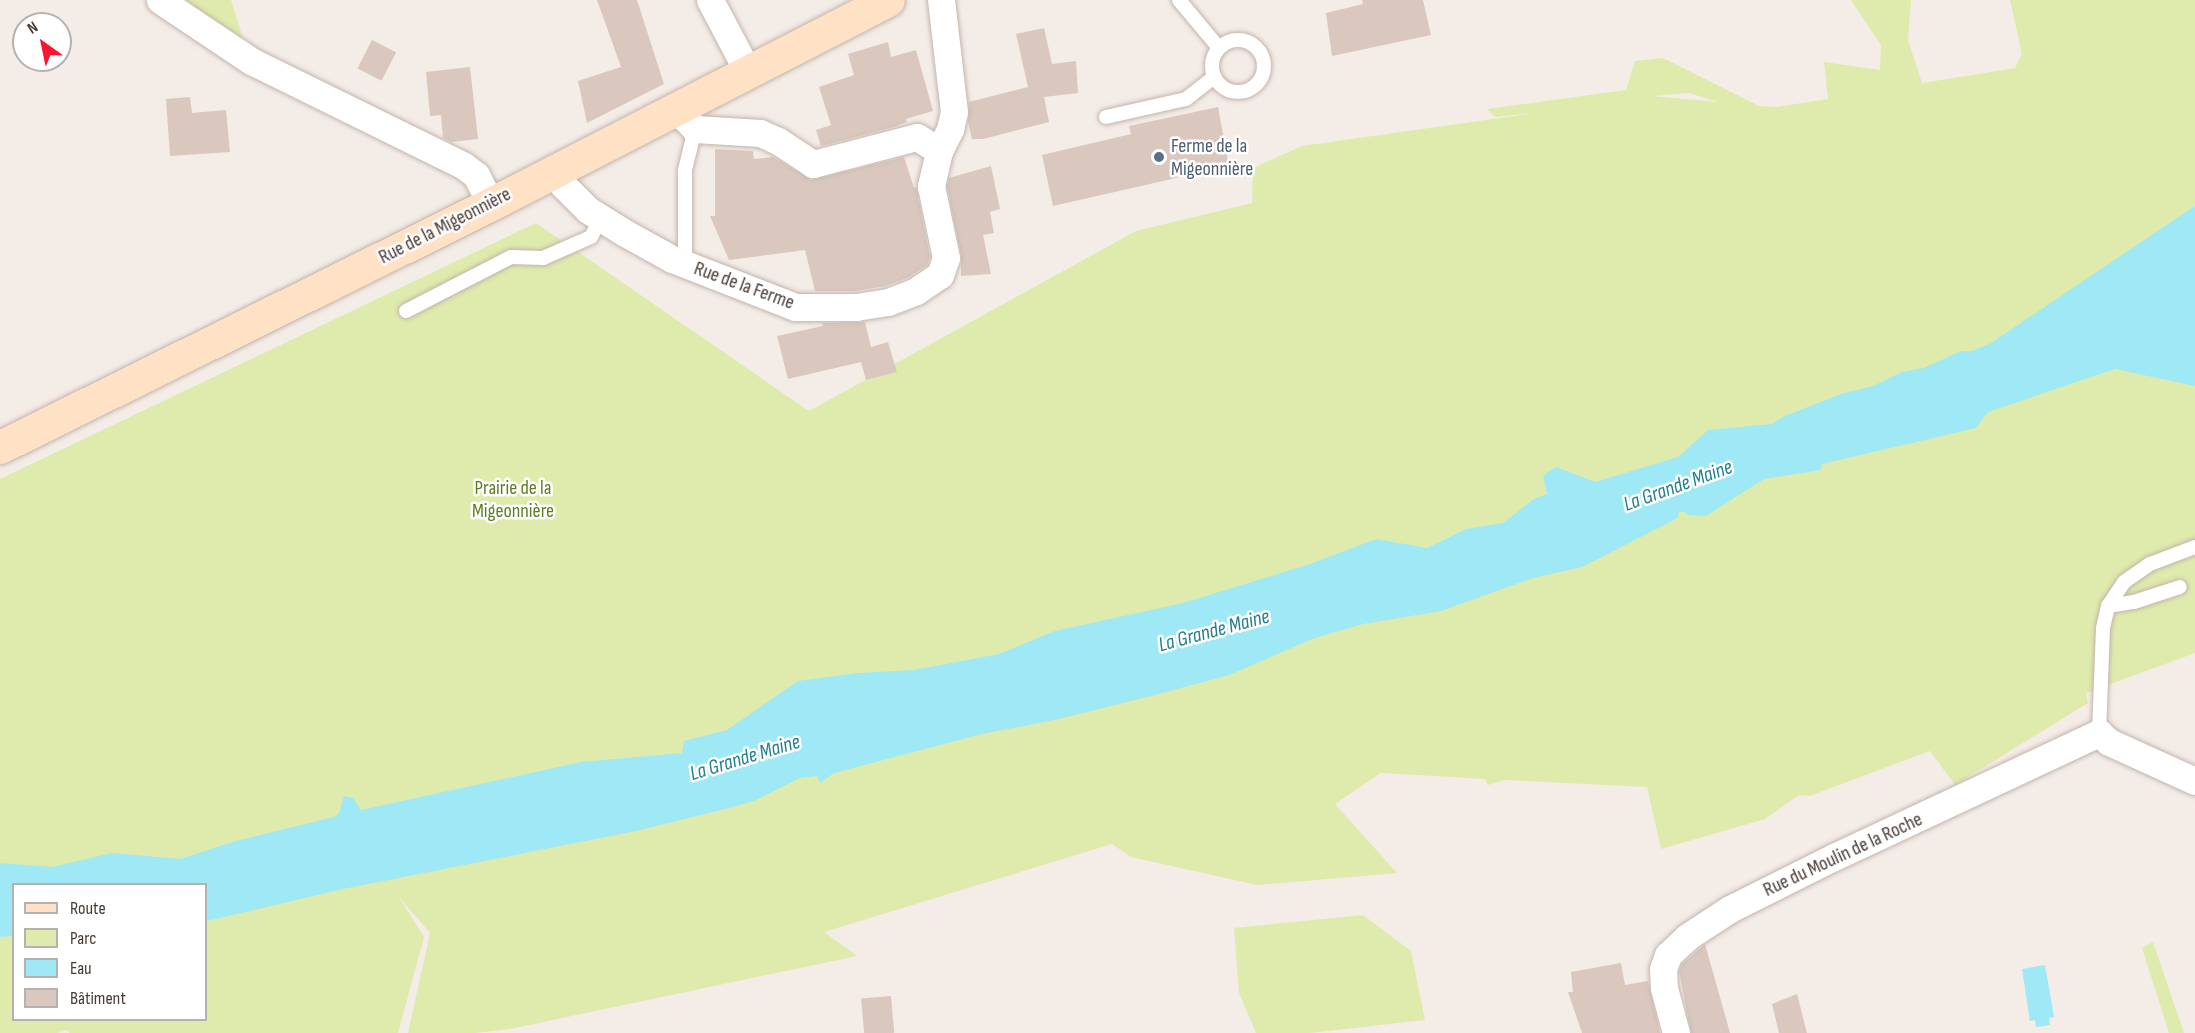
<!DOCTYPE html>
<html>
<head>
<meta charset="utf-8">
<style>
  body { margin:0 }
  #map { position:relative; width:2195px; height:1033px; overflow:hidden; background:#f4ece7; font-family:"Sofia Sans Condensed",sans-serif }
  div>[style] { position:absolute }
  [style*='--x'] { left:calc(var(--x)*1px); top:calc(var(--y)*1px); width:calc(var(--w)*1px); rotate:calc(var(--a)*1deg) }
  .green>* { inset:0; background:#dfebad }
  .water>* { inset:0; background:#9fe8f5 }
  .building>* { inset:0; background:#dac8be; transform-origin:0 0 }
  .roads { filter:drop-shadow(0 0 2px #c3b4ab) drop-shadow(0 0 2px #c3b4ab) }
  .lane>* { height:14px; margin:-7px; padding:0 7px; transform-origin:7px; border-radius:7px; background:#fff }
  .lane>.ring { margin:-7px; padding:0; box-sizing:content-box; background:none; border:14px solid #fff; border-radius:50% }
  .street>* { height:27px; margin:-13.5px; padding:0 13.5px; transform-origin:13.5px; border-radius:13.5px; background:#fff }
  .secondary>* { height:33px; margin:-16.5px; padding:0 16.5px; transform-origin:16.5px; border-radius:16.5px; background:#ffe2c6 }
  .dots>* { width:16px; height:16px; translate:-50% -50%; box-sizing:border-box; border:3px solid #fff; border-radius:50% }
  span { translate:-50% -50%; white-space:nowrap; text-align:center; line-height:1.15; -webkit-text-stroke:5px #fff; paint-order:stroke }
  .service-label { font-size:20px; color:#4e5e75 }
  .left { translate:0 -50%; text-align:left }
  .street-label { font-size:20px; color:#483b35 }
  .park-label { font-size:20px; color:#5e7d24 }
  .water-label { font-size:21px; color:#227e90; font-style:italic }
  .legend { position:absolute; left:12px; top:883px; width:195px; height:138px; box-sizing:border-box; background:#fff; border:2px solid #b6b1ae; margin:0; padding:8px 10px; list-style:none; font-size:18px; color:#483b35 }
  .legend li { display:flex; align-items:center; gap:12px; height:30px }
  .legend b { width:30px; border:2px solid #b6b1ae }
  .north { position:absolute; left:12px; top:12px; width:60px; height:60px; box-sizing:border-box; background:#fff; border:2px solid #b6b1ae; border-radius:50%; rotate:327deg; font-size:16px; font-weight:700; line-height:24px; text-align:center; color:#483b35 }
  .north::after { content:''; display:block; margin:auto; width:21px; height:27px; background:#ff132e; clip-path:polygon(50% 0,100% 100%,50% 72%,0 100%) }
</style>
</head>
<body>
<div id="map">
  <div class="green">
    <div style="clip-path:polygon(182px 0,231px 0,244px 42px)"></div>
    <div style="clip-path:polygon(evenodd,1851px 0,1911px 0,1908px 40px,1922px 83px,2015px 68px,2022px 54px,2010px 0,2195px 0,2195px 653px,2086px 693px,2088px 703px,1955px 785px,1930px 751px,1810px 796px,1799px 795px,1765px 819px,1661px 849px,1647px 787px,1505px 780px,1488px 785px,1485px 779px,1381px 773px,1335px 804px,1397px 873px,1257px 885px,1131px 857px,1112px 844px,824px 932px,857px 956px,510px 1029px,475px 1033px,408px 1033px,430px 933px,399px 897px,424px 937px,398px 1033px,70px 1033px,67px 1030px,57px 1033px,0 1033px,0 479px,536px 223px,809px 411px,1136px 231px,1252px 203px,1253px 168px,1302px 146px,1534px 113px,1495px 117px,1487px 109px,1626px 90px,1635px 61px,1663px 58px,1759px 106px,1776px 107px,1828px 99px,1824px 62px,1880px 70px,1881px 45px,1851px 0,1689px 93px,1718px 102px,1652px 96px,1653px 96px,1689px 93px,1851px 0,14px 884px,206px 884px,206px 1020px,14px 1020px,14px 884px)"></div>
    <div style="clip-path:polygon(1363px 915px,1411px 951px,1425px 1020px,1310px 1033px,1256px 1033px,1239px 993px,1234px 928px)"></div>
    <div style="clip-path:polygon(2153px 942px,2184px 1033px,2169px 1033px,2142px 948px)"></div>
  </div>
  <div class="water">
    <div style="clip-path:polygon(2195px 206px,2195px 386px,2115px 369px,1988px 412px,1976px 428px,1822px 464px,1821px 470px,1764px 479px,1706px 516px,1688px 515px,1685px 512px,1679px 512px,1678px 518px,1582px 567px,1533px 578px,1441px 611px,1363px 624px,1315px 638px,1229px 675px,1151px 696px,1059px 719px,982px 734px,834px 773px,820px 783px,817px 776px,800px 778px,754px 801px,729px 808px,636px 831px,343px 889px,207px 921px,206px 884px,14px 884px,13px 936px,0 937px,0 863px,52px 867px,112px 853px,180px 859px,236px 841px,334px 817px,339px 813px,344px 796px,353px 798px,361px 810px,581px 762px,682px 753px,684px 741px,727px 730px,798px 681px,858px 673px,914px 670px,999px 654px,1055px 631px,1183px 603px,1310px 564px,1376px 539px,1427px 548px,1466px 529px,1503px 523px,1534px 499px,1547px 494px,1543px 476px,1556px 467px,1595px 482px,1678px 457px,1708px 430px,1772px 424px,1785px 416px,1841px 394px,1873px 386px,1902px 372px,1924px 368px,1961px 351px,1972px 351px,1991px 343px)"></div>
    <div style="clip-path:polygon(2045px 965px,2054px 1017px,2049px 1018px,2050px 1025px,2036px 1027px,2035px 1020px,2030px 1021px,2022px 969px)"></div>
  </div>
  <div class="building">
    <div style="clip-path:polygon(597px 0,637px 0,664px 84px,587px 123px,578px 81px,621px 67px)"></div>
    <div style="clip-path:polygon(1362px 0,1423px 0,1431px 35px,1332px 56px,1326px 13px,1363px 4px)"></div>
    <div style="clip-path:polygon(1044px 28px,1052px 64px,1076px 61px,1078px 93px,1044px 97px,1049px 122px,983px 139px,972px 139px,968px 122px,969px 102px,1028px 87px,1016px 34px)"></div>
    <div style="left:372px;top:40px;width:27px;height:32px;rotate:27deg"></div>
    <div style="clip-path:polygon(888px 42px,891px 57px,916px 50px,933px 111px,906px 119px,907px 122px,894px 127px,821px 146px,816px 130px,831px 125px,819px 87px,854px 75px,848px 54px)"></div>
    <div style="clip-path:polygon(470px 67px,478px 139px,451px 142px,443px 138px,441px 115px,430px 116px,426px 72px)"></div>
    <div style="clip-path:polygon(190px 97px,192px 113px,226px 110px,230px 152px,170px 156px,166px 99px)"></div>
    <div style="clip-path:polygon(1218px 107px,1229px 166px,1053px 206px,1042px 155px,1131px 134px,1129px 126px)"></div>
    <div style="clip-path:polygon(715px 149px,753px 151px,754px 159px,773px 157px,811px 180px,904px 157px,914px 188px,916px 187px,930px 257px,927px 265px,909px 277px,886px 286px,855px 291px,815px 291px,805px 250px,729px 260px,710px 216px,715px 216px)"></div>
    <div style="clip-path:polygon(991px 166px,1000px 209px,990px 212px,994px 233px,983px 235px,991px 274px,961px 276px,961px 255px,947px 186px,949px 178px)"></div>
    <div style="clip-path:polygon(865px 322px,871px 347px,888px 342px,897px 372px,866px 380px,861px 362px,788px 379px,777px 336px,823px 326px,822px 323px)"></div>
    <div style="clip-path:polygon(1705px 944px,1730px 1033px,1691px 1033px,1679px 971px,1682px 964px)"></div>
    <div style="clip-path:polygon(1621px 963px,1625px 985px,1648px 981px,1660px 1033px,1582px 1033px,1568px 992px,1573px 992px,1571px 972px)"></div>
    <div style="clip-path:polygon(1797px 994px,1807px 1033px,1779px 1033px,1772px 1004px)"></div>
    <div style="left:891px;top:996px;width:37px;height:30px;rotate:85deg"></div>
  </div>
  <div class="roads">
    <div class="lane">
      <div style="--x:1179;--y:0;--w:62;--a:50.2"></div>
      <div class="ring" style="left:1212px;top:40px;width:38px;height:38px"></div>
      <div style="--x:1106;--y:117;--w:82;--a:-12.7"></div>
      <div style="--x:1186;--y:99;--w:36;--a:-38"></div>
      <div style="--x:685;--y:264;--w:94;--a:-90"></div>
      <div style="--x:685;--y:170;--w:42;--a:-76.3"></div>
      <div style="--x:406;--y:311;--w:118;--a:-27.2"></div>
      <div style="--x:511;--y:257;--w:32;--a:2"></div>
      <div style="--x:543;--y:258;--w:52;--a:-23.6"></div>
      <div style="--x:591;--y:237;--w:21;--a:-62"></div>
      <div style="--x:2108;--y:606;--w:26;--a:-9"></div>
      <div style="--x:2134;--y:602;--w:48;--a:-18.1"></div>
      <div style="--x:2099;--y:733;--w:105;--a:-87.8"></div>
      <div style="--x:2103;--y:628;--w:23;--a:-77"></div>
      <div style="--x:2108;--y:606;--w:29;--a:-56"></div>
      <div style="--x:2124;--y:582;--w:32;--a:-35"></div>
      <div style="--x:2150;--y:564;--w:48;--a:-20.7"></div>
    </div>
    <div class="street">
      <div style="--x:160;--y:0;--w:110;--a:33.8"></div>
      <div style="--x:251;--y:61;--w:237;--a:26.2"></div>
      <div style="--x:464;--y:166;--w:15;--a:37"></div>
      <div style="--x:476;--y:175;--w:33;--a:63"></div>
      <div style="--x:710;--y:0;--w:81;--a:62.2"></div>
      <div style="--x:676;--y:109;--w:28;--a:46"></div>
      <div style="--x:695;--y:129;--w:65;--a:3.5"></div>
      <div style="--x:760;--y:133;--w:20;--a:24"></div>
      <div style="--x:778;--y:141;--w:42;--a:33.3"></div>
      <div style="--x:813;--y:164;--w:107;--a:-14.6"></div>
      <div style="--x:917;--y:137;--w:26;--a:32"></div>
      <div style="--x:554;--y:171;--w:17;--a:57"></div>
      <div style="--x:563;--y:185;--w:35;--a:45"></div>
      <div style="--x:588;--y:210;--w:44;--a:31.9"></div>
      <div style="--x:625;--y:233;--w:54;--a:29"></div>
      <div style="--x:672;--y:259;--w:132;--a:21.3"></div>
      <div style="--x:795;--y:307;--w:61;--a:0"></div>
      <div style="--x:856;--y:307;--w:32;--a:-9"></div>
      <div style="--x:888;--y:302;--w:30;--a:-21"></div>
      <div style="--x:916;--y:291;--w:29;--a:-34"></div>
      <div style="--x:940;--y:275;--w:18;--a:-71"></div>
      <div style="--x:946;--y:258;--w:74;--a:-101.8"></div>
      <div style="--x:931;--y:186;--w:36;--a:-77"></div>
      <div style="--x:939;--y:151;--w:25;--a:-63"></div>
      <div style="--x:950;--y:129;--w:17;--a:-77"></div>
      <div style="--x:954;--y:112;--w:113;--a:-96.6"></div>
      <div style="--x:1676;--y:1033;--w:47;--a:-104.9"></div>
      <div style="--x:1664;--y:988;--w:19;--a:-93"></div>
      <div style="--x:1663;--y:969;--w:15;--a:-70"></div>
      <div style="--x:1668;--y:955;--w:26;--a:-43"></div>
      <div style="--x:1687;--y:937;--w:51;--a:-33.1"></div>
      <div style="--x:1730;--y:909;--w:116;--a:-26.6"></div>
      <div style="--x:1834;--y:857;--w:293;--a:-25.1"></div>
      <div style="--x:2099;--y:733;--w:13;--a:42"></div>
      <div style="--x:2109;--y:742;--w:94;--a:24.4"></div>
    </div>
    <div class="secondary">
      <div style="--x:0;--y:447;--w:548;--a:-26.33"></div>
      <div style="--x:491;--y:204;--w:446;--a:-27.2"></div>
    </div>
  </div>
  <div class="dots">
    <div style="left:1159px;top:157px;background:#5c6f8a"></div>
  </div>
  <div class="service-label">
    <span class="left" style="left:1171px;top:158px">Ferme de la<br>Migeonnière</span>
  </div>
  <div class="street-label">
    <span style="left:445px;top:226px;rotate:-27deg">Rue de la Migeonnière</span>
    <span style="left:744px;top:286px;rotate:20deg">Rue de la Ferme</span>
    <span style="left:1843px;top:855px;rotate:-25deg">Rue du Moulin de la Roche</span>
  </div>
  <div class="park-label">
    <span style="left:513px;top:500px">Prairie de la<br>Migeonnière</span>
  </div>
  <div class="water-label">
    <span style="left:1678px;top:486px;rotate:-20deg">La Grande Maine</span>
    <span style="left:1214px;top:631px;rotate:-15deg">La Grande Maine</span>
    <span style="left:745px;top:758px;rotate:-17deg">La Grande Maine</span>
  </div>
  <ul class="legend">
  <li><b style="height:8px;background:#ffe2c6"></b>Route</li>
  <li><b style="height:16px;background:#dfebad"></b>Parc</li>
  <li><b style="height:16px;background:#9fe8f5"></b>Eau</li>
  <li><b style="height:16px;background:#dac8be"></b>Bâtiment</li>
  </ul>
  <div class="north">N</div>
</div>
</body>
</html>
